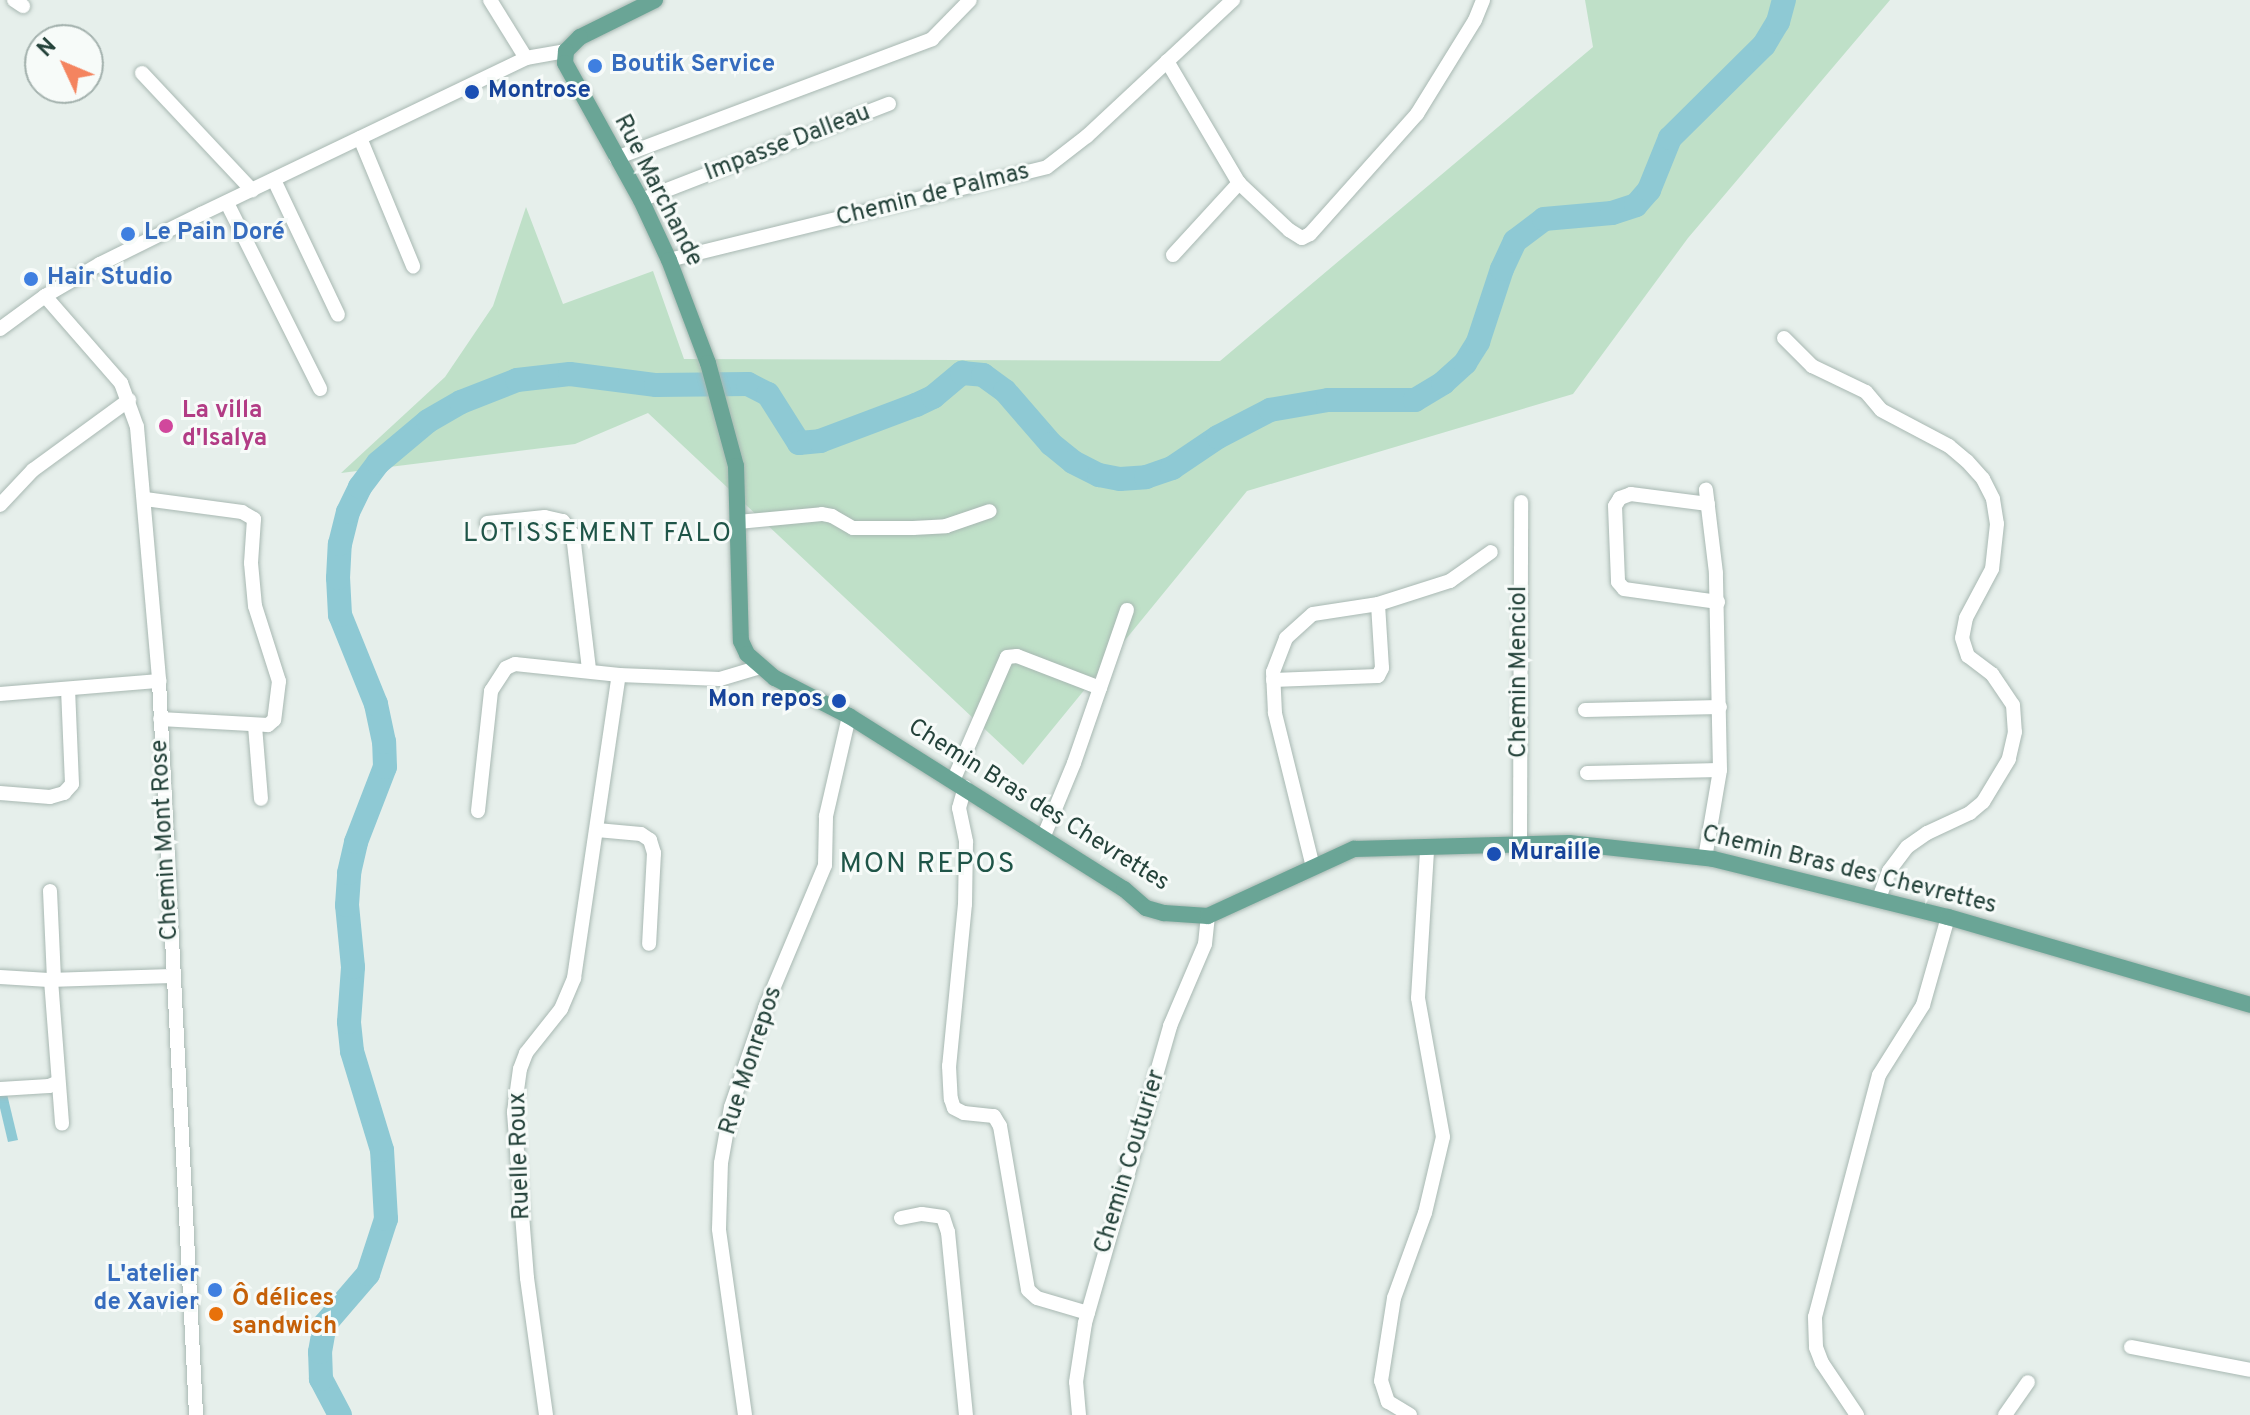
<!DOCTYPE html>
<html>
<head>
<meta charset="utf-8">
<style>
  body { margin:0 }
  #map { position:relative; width:2250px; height:1415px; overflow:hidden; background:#e6efeb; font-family:Overpass,sans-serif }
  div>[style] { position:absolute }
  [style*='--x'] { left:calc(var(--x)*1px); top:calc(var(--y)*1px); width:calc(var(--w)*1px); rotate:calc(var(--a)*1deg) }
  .green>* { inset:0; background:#bfe0c8 }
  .water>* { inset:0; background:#8ec9d4 }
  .river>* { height:24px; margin:-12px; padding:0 12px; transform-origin:12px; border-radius:12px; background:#8ec9d4 }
  .roads { filter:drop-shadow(0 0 2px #a8b8b2) drop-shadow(0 0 2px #a8b8b2) }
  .minor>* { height:14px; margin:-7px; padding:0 7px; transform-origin:7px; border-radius:7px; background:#fff }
  .major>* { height:16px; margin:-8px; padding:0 8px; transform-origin:8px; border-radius:8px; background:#6aa596 }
  .dots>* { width:22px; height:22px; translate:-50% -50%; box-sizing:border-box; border:4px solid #f7fbf9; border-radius:50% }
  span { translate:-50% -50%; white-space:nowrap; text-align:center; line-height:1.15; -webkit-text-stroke:6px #f7fbf9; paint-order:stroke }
  .shop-label { font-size:24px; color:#366cbe; font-weight:700 }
  .left { translate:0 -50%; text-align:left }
  .right { translate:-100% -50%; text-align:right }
  .transit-label { font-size:24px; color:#164399; font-weight:700 }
  .street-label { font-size:24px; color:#24423a }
  .hotel-label { font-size:24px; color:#b23c85; font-weight:700 }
  .food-label { font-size:24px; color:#c56008; font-weight:700 }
  .neighbourhood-label { font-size:26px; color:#1f5548; letter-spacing:2px }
  .quarter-label { font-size:28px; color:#1f5548; letter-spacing:2px }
  .north { position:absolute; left:24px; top:24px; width:80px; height:80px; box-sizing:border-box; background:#f7fbf9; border:2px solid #a3b1ad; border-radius:50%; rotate:314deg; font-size:22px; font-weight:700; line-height:32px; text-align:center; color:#24423a }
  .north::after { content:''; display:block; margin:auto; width:28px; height:36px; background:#f4845f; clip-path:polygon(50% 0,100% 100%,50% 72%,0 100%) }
</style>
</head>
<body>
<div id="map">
  <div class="green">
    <div style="clip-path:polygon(1585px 0,1890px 0,1688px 238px,1573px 394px,1247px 491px,1023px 765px,648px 413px,575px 444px,341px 473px,445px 377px,493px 306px,526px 207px,563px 304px,653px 271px,684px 359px,1220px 361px,1593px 47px)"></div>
  </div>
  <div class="water">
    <div style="clip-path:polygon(7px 1094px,18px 1140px,8px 1142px,0 1108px,0 1095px)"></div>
  </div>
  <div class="river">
    <div style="--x:340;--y:1415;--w:41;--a:-117.8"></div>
    <div style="--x:321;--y:1379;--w:27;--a:-92"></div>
    <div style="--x:320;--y:1352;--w:28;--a:-80"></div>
    <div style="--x:325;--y:1324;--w:66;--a:-49.3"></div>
    <div style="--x:368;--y:1274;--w:58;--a:-71.9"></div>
    <div style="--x:386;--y:1219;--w:69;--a:-93.3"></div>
    <div style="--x:382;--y:1150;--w:103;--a:-106.9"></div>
    <div style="--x:352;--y:1051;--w:29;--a:-96"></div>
    <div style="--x:349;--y:1022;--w:55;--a:-85.8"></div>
    <div style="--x:353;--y:967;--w:62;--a:-95.5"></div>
    <div style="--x:347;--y:905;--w:32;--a:-86"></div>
    <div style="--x:349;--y:873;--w:32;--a:-77"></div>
    <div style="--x:356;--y:842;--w:80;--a:-68.9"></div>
    <div style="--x:385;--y:767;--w:25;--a:-92"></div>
    <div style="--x:384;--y:742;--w:39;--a:-102"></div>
    <div style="--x:376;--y:704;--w:96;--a:-112"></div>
    <div style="--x:340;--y:615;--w:37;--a:-93"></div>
    <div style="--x:338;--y:578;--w:34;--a:-87"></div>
    <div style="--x:340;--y:544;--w:33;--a:-76"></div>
    <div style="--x:348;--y:512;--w:28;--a:-64"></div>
    <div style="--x:360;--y:487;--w:30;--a:-53"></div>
    <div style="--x:378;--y:463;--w:65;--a:-40"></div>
    <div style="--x:428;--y:421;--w:38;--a:-30"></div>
    <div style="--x:461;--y:402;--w:60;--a:-21.4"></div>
    <div style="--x:517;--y:380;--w:53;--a:-6.5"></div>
    <div style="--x:570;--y:374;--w:87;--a:7.3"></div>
    <div style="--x:656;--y:385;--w:92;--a:-0.6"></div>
    <div style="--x:748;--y:384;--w:22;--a:27"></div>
    <div style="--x:768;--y:394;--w:58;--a:57.7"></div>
    <div style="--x:799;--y:443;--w:21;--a:-5"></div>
    <div style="--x:820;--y:441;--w:103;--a:-20.6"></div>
    <div style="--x:916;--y:405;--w:19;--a:-25"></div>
    <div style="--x:933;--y:397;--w:38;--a:-40"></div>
    <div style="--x:962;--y:373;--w:21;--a:5"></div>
    <div style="--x:983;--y:375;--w:27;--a:36"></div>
    <div style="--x:1005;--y:391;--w:70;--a:49"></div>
    <div style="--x:1051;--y:444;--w:28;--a:39"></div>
    <div style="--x:1073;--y:462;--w:29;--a:27"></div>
    <div style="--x:1099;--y:475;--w:21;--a:11"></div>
    <div style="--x:1120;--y:479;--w:26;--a:-4"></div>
    <div style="--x:1146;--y:477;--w:28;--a:-19"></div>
    <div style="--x:1172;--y:468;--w:55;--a:-34"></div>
    <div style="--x:1218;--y:437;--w:59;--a:-27.4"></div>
    <div style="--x:1270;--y:410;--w:59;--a:-9.8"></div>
    <div style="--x:1328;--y:400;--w:87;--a:0"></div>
    <div style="--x:1415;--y:400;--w:33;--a:-31"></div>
    <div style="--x:1443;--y:383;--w:30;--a:-42"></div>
    <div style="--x:1465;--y:363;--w:25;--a:-58"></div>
    <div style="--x:1478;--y:342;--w:77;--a:-71.8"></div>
    <div style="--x:1502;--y:269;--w:31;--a:-65"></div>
    <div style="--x:1515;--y:241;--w:36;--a:-37"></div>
    <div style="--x:1544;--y:219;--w:68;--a:-5"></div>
    <div style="--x:1612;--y:213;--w:25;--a:-18"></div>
    <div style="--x:1636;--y:205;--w:20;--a:-49"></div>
    <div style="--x:1649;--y:190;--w:56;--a:-68"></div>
    <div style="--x:1670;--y:138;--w:132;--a:-44.7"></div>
    <div style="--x:1764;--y:45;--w:27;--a:-59"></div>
    <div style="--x:1778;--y:22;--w:23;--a:-75"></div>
  </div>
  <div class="roads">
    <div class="minor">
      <div style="--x:14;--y:0;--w:11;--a:34"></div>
      <div style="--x:490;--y:0;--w:68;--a:58.2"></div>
      <div style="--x:1167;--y:61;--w:142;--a:59.5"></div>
      <div style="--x:1239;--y:183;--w:69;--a:43.2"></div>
      <div style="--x:1289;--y:230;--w:15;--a:32"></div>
      <div style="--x:1302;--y:238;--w:9;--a:-27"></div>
      <div style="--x:1310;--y:234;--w:161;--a:-48.3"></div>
      <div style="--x:1417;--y:114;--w:110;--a:-58.3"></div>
      <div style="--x:1475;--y:20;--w:22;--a:-68"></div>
      <div style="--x:142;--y:73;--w:161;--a:46.8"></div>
      <div style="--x:360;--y:138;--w:139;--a:67.5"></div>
      <div style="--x:616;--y:158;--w:338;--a:-20.6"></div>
      <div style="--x:932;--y:39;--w:54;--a:-45.7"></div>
      <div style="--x:274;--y:180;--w:149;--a:64.6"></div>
      <div style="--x:641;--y:200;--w:266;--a:-21.2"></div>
      <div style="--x:227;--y:203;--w:208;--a:63.4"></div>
      <div style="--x:1173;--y:255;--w:98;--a:-47.5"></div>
      <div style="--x:669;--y:260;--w:389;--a:-13.8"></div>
      <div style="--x:1047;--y:167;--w:51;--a:-37.8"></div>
      <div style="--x:1087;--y:136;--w:200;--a:-43"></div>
      <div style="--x:45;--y:296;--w:116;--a:48.9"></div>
      <div style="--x:121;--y:383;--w:47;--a:70"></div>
      <div style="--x:137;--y:427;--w:255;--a:85"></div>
      <div style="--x:159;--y:681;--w:735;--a:87.11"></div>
      <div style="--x:0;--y:329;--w:56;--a:-36.3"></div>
      <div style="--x:45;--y:296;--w:64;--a:-30.2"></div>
      <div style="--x:100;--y:264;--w:113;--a:-26.3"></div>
      <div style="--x:201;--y:214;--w:361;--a:-25.6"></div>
      <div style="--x:526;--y:58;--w:41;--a:-9.9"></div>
      <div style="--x:1784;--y:338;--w:40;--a:45"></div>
      <div style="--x:1812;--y:366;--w:60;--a:25.7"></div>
      <div style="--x:1866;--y:392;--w:23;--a:50"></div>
      <div style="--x:1881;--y:410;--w:77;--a:27.9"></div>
      <div style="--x:1949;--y:446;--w:23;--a:40"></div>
      <div style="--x:1967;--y:461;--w:24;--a:48"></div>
      <div style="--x:1983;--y:479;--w:22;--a:63"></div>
      <div style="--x:1993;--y:499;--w:25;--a:81"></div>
      <div style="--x:1997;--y:524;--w:45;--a:96.3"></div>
      <div style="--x:1992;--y:569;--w:55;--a:118"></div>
      <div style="--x:1966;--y:618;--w:20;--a:101"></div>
      <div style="--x:1962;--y:638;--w:19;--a:72"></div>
      <div style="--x:1968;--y:656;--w:30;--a:37"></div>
      <div style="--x:1992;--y:674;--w:37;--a:56"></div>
      <div style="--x:2013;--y:705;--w:27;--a:86"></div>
      <div style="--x:2015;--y:732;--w:28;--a:103"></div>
      <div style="--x:2009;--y:759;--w:50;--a:121.2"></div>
      <div style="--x:1983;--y:802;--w:17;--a:140"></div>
      <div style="--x:1970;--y:813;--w:47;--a:155.1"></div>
      <div style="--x:1927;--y:833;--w:24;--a:145"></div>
      <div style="--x:1907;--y:847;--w:30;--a:127"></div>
      <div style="--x:1889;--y:871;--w:30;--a:110"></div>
      <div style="--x:145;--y:499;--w:98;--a:7.6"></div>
      <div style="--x:242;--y:512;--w:14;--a:30"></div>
      <div style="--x:254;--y:519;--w:44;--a:93.9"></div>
      <div style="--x:251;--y:563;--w:43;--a:84.7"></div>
      <div style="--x:255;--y:606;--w:79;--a:72.3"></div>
      <div style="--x:279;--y:681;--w:39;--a:97"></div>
      <div style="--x:274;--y:720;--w:8;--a:140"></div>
      <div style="--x:268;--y:725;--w:108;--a:-176.8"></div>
      <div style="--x:1708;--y:504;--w:78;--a:-172.6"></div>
      <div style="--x:1631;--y:494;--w:12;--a:160"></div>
      <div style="--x:1620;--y:498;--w:9;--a:122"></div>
      <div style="--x:1615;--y:506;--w:76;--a:87.7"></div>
      <div style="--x:1618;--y:582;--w:9;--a:49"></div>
      <div style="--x:1624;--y:589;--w:95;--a:7.9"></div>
      <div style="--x:0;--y:505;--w:48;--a:-46.7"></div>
      <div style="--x:33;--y:470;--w:119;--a:-36.1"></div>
      <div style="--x:738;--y:522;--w:84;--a:-5.4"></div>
      <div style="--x:822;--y:514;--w:10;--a:11"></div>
      <div style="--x:832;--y:516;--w:24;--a:30"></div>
      <div style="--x:853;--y:528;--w:60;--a:0"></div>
      <div style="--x:913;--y:528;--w:33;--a:-3"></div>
      <div style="--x:946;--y:526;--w:46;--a:-18.8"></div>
      <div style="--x:487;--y:523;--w:58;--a:-5.9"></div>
      <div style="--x:545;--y:517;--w:18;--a:13"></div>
      <div style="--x:563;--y:521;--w:17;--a:54"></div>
      <div style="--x:573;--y:535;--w:136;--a:83.2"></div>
      <div style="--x:1273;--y:680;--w:105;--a:-2.2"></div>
      <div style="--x:1378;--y:676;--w:9;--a:-63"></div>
      <div style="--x:1382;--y:668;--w:64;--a:-93.6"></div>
      <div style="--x:0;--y:694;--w:160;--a:-4.7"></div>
      <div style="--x:1585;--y:710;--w:135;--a:-1.3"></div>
      <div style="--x:255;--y:726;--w:73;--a:85.3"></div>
      <div style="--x:1587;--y:773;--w:133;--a:-1.3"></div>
      <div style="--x:953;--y:781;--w:135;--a:-66.5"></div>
      <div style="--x:1007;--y:657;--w:10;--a:-6"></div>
      <div style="--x:1017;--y:656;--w:89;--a:21.1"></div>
      <div style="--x:965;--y:787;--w:22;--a:106"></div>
      <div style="--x:959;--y:808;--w:35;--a:78"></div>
      <div style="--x:966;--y:842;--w:62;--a:90.9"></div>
      <div style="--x:965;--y:904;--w:163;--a:95.6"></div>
      <div style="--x:949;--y:1066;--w:33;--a:87"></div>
      <div style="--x:951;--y:1099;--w:9;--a:72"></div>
      <div style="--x:954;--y:1108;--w:11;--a:27"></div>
      <div style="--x:964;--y:1113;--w:30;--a:6"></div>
      <div style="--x:994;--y:1116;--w:12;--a:59"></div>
      <div style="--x:1000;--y:1126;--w:166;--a:80.3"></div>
      <div style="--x:1028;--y:1290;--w:12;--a:42"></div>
      <div style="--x:1037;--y:1298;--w:53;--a:16.4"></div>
      <div style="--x:0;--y:793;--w:50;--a:4.6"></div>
      <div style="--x:50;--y:797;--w:15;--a:-16"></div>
      <div style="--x:64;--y:793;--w:12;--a:-48"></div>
      <div style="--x:72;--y:784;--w:94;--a:-92.4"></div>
      <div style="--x:478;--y:811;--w:121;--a:-83.8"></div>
      <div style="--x:491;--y:691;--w:27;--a:-57"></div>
      <div style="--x:506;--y:668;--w:10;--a:-24"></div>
      <div style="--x:515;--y:664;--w:105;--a:6"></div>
      <div style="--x:619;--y:675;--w:101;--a:2.3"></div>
      <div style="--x:720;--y:679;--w:42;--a:-16.7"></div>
      <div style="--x:597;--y:830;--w:44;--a:5.2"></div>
      <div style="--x:641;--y:834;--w:11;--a:34"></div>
      <div style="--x:650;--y:840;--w:14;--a:73"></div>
      <div style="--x:654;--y:853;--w:91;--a:93.1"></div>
      <div style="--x:1043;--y:838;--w:81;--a:-67.5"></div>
      <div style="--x:1074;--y:763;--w:162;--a:-70.9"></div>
      <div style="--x:1520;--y:843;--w:341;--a:-89.8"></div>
      <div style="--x:1705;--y:858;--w:89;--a:-80.3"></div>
      <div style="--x:1720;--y:770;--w:197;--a:-91.2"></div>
      <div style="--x:1716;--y:573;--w:84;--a:-96.9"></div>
      <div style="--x:1313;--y:867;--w:159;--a:-103.9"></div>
      <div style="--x:1275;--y:713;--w:41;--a:-92.8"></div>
      <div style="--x:1273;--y:672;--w:36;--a:-69"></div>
      <div style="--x:1286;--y:638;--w:36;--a:-42"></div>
      <div style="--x:1313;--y:614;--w:66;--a:-8.7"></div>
      <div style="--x:1378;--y:604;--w:76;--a:-17.7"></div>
      <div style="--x:1450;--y:581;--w:50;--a:-35.3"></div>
      <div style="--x:50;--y:891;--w:89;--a:87.4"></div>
      <div style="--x:0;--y:977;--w:49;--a:3.5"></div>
      <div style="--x:49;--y:980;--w:123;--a:-1.9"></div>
      <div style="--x:51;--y:980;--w:144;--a:85.6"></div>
      <div style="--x:0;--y:1089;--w:49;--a:-3.5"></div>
      <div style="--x:49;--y:1086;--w:8;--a:-23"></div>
      <div style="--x:901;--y:1218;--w:21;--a:-11"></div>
      <div style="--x:922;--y:1214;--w:21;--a:8"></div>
      <div style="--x:943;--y:1217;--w:16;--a:72"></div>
      <div style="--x:948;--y:1232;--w:184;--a:84.4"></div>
      <div style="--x:2131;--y:1347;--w:121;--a:10.9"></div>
      <div style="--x:546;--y:1415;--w:138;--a:-97.9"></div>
      <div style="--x:527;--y:1278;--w:167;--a:-94.5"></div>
      <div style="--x:514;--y:1112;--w:43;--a:-82.1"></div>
      <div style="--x:520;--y:1069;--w:17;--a:-69"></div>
      <div style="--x:526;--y:1053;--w:56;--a:-51.5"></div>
      <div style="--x:561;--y:1009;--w:34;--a:-67"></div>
      <div style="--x:574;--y:978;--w:306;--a:-81.6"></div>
      <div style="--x:745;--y:1415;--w:188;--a:-98"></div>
      <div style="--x:719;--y:1229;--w:66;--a:-88.3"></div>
      <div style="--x:721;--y:1163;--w:57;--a:-79.9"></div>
      <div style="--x:731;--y:1107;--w:105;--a:-71"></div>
      <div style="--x:765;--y:1008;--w:155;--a:-67.2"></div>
      <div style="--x:825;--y:865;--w:49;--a:-88.8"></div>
      <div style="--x:826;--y:816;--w:103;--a:-77"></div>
      <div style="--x:1079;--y:1415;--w:33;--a:-95"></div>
      <div style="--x:1076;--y:1382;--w:60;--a:-81.3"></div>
      <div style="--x:1085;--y:1323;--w:309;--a:-74"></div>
      <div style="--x:1170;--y:1026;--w:89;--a:-66.9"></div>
      <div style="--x:1205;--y:944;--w:28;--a:-84"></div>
      <div style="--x:1410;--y:1415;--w:26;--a:-149"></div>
      <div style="--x:1388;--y:1402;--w:22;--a:-108"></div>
      <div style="--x:1381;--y:1381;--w:84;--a:-81.1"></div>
      <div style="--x:1394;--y:1298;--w:90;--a:-70"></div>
      <div style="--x:1425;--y:1213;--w:78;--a:-76.7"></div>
      <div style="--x:1443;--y:1137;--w:141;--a:-100.2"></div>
      <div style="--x:1418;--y:998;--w:149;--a:-86.5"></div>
      <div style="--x:1857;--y:1415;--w:63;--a:-123.9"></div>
      <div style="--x:1822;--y:1363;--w:17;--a:-111"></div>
      <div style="--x:1816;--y:1347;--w:30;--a:-92"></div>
      <div style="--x:1815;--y:1317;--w:250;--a:-75.2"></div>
      <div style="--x:1879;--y:1075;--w:83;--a:-57.8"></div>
      <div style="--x:1923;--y:1005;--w:91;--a:-74.1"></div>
      <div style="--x:2005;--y:1415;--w:40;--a:-55.1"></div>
    </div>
    <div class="major">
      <div style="--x:655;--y:0;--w:84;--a:153.7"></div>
      <div style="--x:580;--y:37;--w:20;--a:135"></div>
      <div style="--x:566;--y:51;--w:12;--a:95"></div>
      <div style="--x:565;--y:63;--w:157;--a:61"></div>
      <div style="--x:641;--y:200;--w:66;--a:65"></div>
      <div style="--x:669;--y:260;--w:110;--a:69.3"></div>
      <div style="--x:708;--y:363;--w:107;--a:74.8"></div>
      <div style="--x:736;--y:466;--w:175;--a:88.4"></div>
      <div style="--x:741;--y:641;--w:14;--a:65"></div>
      <div style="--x:747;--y:654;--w:37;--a:41"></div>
      <div style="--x:775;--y:678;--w:83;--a:27.2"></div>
      <div style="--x:849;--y:716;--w:325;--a:32.2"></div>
      <div style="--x:1124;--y:889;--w:29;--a:41"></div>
      <div style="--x:1146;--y:908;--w:19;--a:16"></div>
      <div style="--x:1164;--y:913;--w:44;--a:3.9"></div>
      <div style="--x:1208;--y:916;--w:161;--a:-24.7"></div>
      <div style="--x:1354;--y:849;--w:215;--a:-1.6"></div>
      <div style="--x:1569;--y:843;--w:145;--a:6.3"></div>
      <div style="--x:1713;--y:859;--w:242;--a:13.9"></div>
      <div style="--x:1948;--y:917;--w:315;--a:16.2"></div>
    </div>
  </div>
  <div class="dots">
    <div style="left:595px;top:66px;background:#3f7fe0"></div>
    <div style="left:472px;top:92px;background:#1a4fb4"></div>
    <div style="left:128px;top:234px;background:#3f7fe0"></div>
    <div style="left:31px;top:279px;background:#3f7fe0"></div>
    <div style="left:166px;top:426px;background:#d1479c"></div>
    <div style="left:839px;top:701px;background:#1a4fb4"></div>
    <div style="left:1494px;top:854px;background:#1a4fb4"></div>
    <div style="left:215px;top:1290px;background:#3f7fe0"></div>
    <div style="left:216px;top:1314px;background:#e8710a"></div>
  </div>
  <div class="shop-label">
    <span class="left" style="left:611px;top:66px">Boutik Service</span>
    <span class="left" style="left:144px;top:234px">Le Pain Doré</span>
    <span class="left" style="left:47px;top:279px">Hair Studio</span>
    <span class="right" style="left:199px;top:1290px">L'atelier<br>de Xavier</span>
  </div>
  <div class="transit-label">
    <span class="left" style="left:488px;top:92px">Montrose</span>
    <span class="right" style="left:823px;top:701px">Mon repos</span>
    <span class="left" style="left:1510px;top:854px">Muraille</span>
  </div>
  <div class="street-label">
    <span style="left:788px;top:144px;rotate:-21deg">Impasse Dalleau</span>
    <span style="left:657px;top:191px;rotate:63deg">Rue Marchande</span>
    <span style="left:933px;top:196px;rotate:-14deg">Chemin de Palmas</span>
    <span style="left:1520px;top:672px;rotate:-90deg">Chemin Menciol</span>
    <span style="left:1038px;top:806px;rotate:32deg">Chemin Bras des Chevrettes</span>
    <span style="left:166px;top:840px;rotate:-93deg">Chemin Mont Rose</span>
    <span style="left:1849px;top:871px;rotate:14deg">Chemin Bras des Chevrettes</span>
    <span style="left:752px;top:1061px;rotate:-72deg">Rue Monrepos</span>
    <span style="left:521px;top:1156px;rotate:-92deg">Ruelle Roux</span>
    <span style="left:1131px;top:1162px;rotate:-73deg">Chemin Couturier</span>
  </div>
  <div class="hotel-label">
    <span class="left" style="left:182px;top:426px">La villa<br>d'Isalya</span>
  </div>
  <div class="food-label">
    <span class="left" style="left:232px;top:1314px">Ô délices<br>sandwich</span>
  </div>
  <div class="neighbourhood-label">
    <span style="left:598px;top:535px">LOTISSEMENT FALO</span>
  </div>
  <div class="quarter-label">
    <span style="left:928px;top:865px">MON REPOS</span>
  </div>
  <div class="north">N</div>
</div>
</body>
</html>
